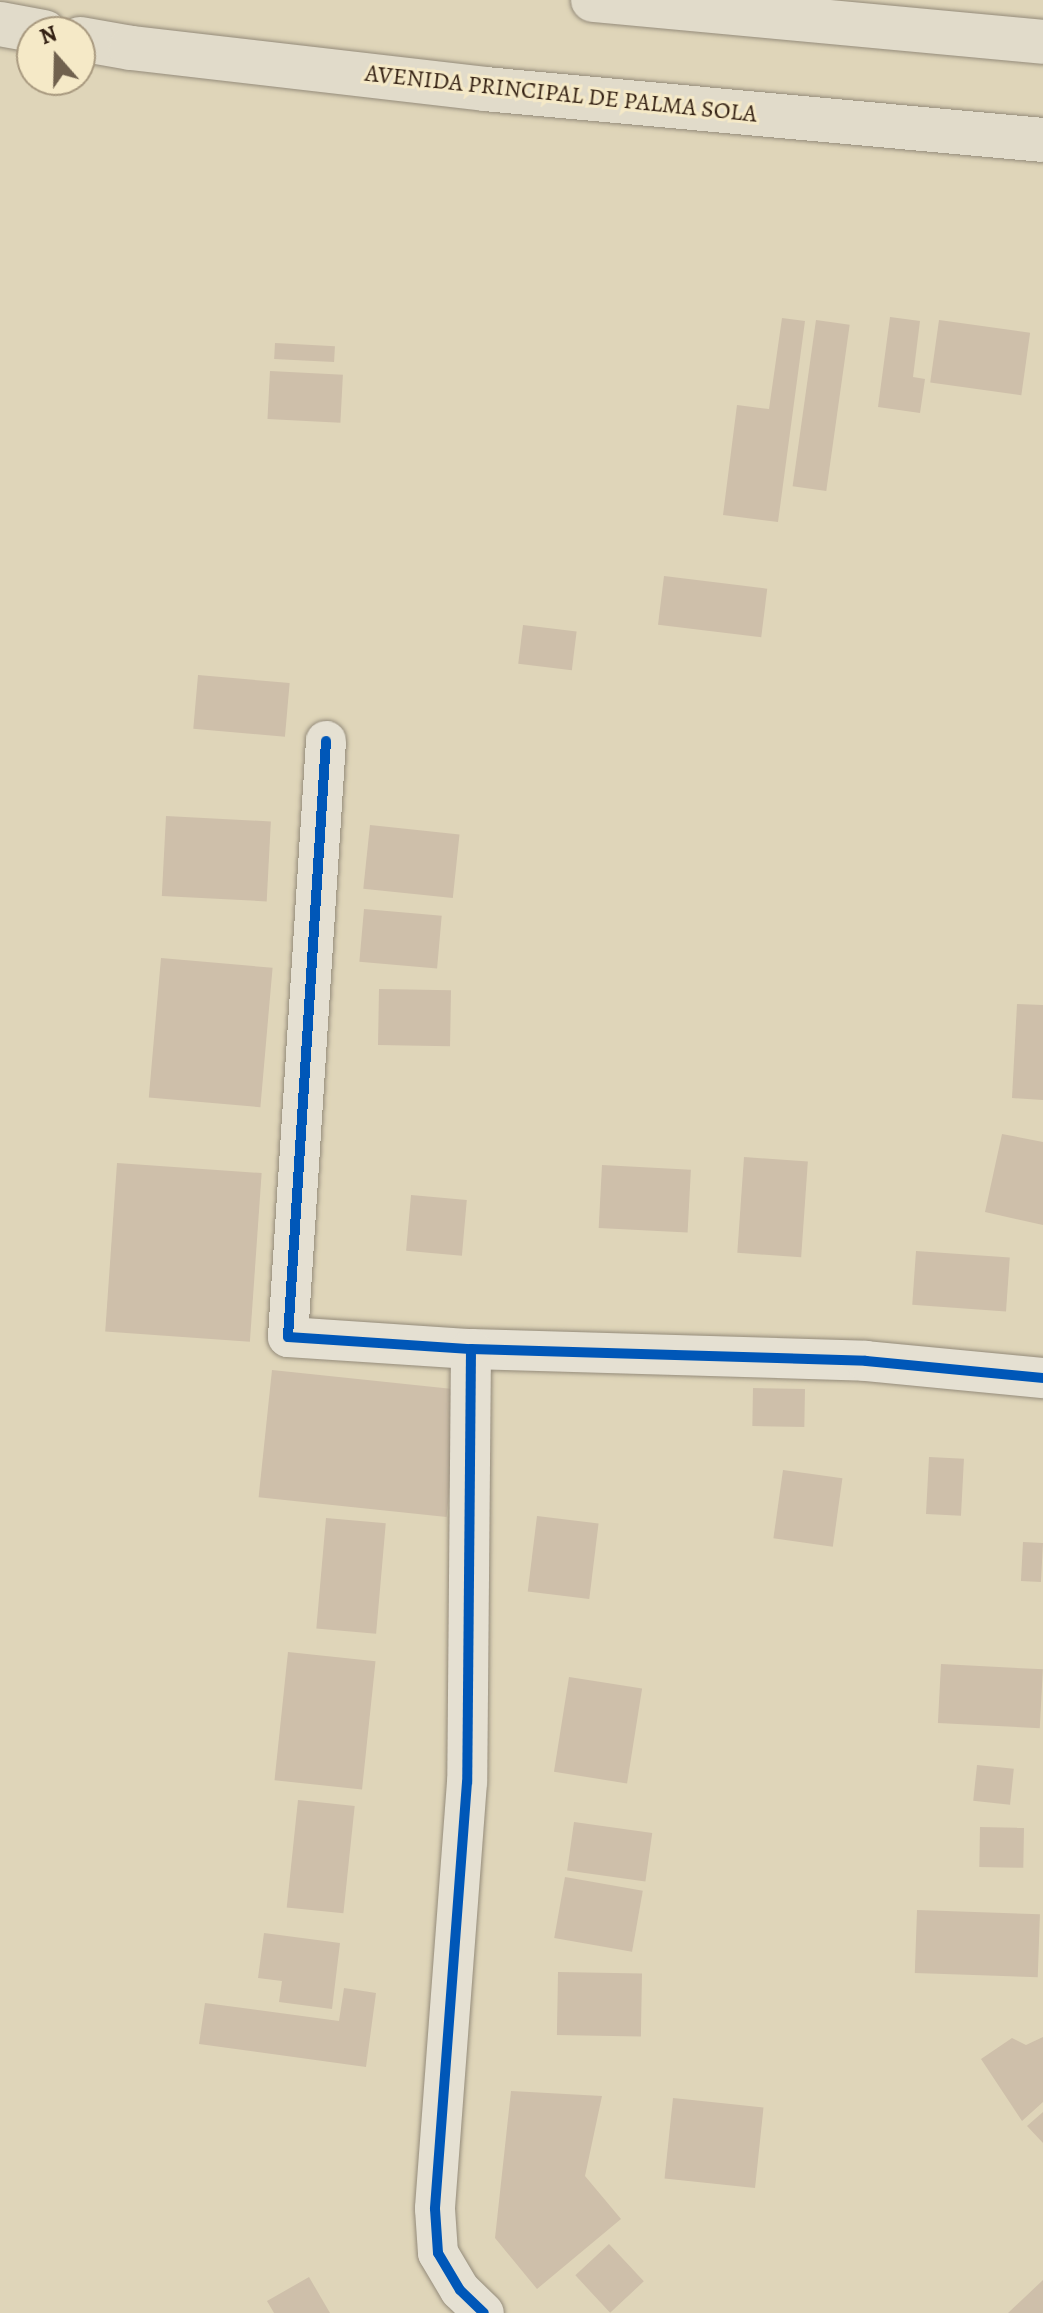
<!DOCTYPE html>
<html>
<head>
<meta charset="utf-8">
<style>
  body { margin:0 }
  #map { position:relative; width:1043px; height:2313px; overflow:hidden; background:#dfd5b9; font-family:Alegreya,serif }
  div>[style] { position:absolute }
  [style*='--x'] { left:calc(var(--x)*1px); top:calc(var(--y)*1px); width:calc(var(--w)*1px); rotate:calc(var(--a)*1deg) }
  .building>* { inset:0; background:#cebfaa; transform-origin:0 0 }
  .roads { filter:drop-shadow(0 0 2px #948b7a) drop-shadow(0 0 2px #948b7a) }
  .minor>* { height:40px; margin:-20px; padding:0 20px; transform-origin:20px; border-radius:20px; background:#e5e0d2 }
  .trunk>* { height:44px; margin:-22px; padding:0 22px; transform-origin:22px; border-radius:22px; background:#e1dbca }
  .cycleway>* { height:10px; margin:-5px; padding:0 5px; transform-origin:5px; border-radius:5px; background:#0057b8 }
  span { translate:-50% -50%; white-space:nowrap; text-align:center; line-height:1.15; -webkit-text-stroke:6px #f5e9c7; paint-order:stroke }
  .street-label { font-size:24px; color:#352214 }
  .north { position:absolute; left:16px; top:16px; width:80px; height:80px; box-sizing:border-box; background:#f5e9c7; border:2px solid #a8997f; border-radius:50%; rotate:340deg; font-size:22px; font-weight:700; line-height:32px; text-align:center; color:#352214 }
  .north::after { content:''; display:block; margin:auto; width:28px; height:36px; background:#70614e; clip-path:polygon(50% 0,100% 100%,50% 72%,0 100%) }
</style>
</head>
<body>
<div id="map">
  <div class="building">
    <div style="clip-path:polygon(890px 317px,920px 321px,913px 377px,925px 379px,920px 413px,878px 407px)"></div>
    <div style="clip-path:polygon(782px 318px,805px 321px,778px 522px,723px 515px,737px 405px,769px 409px)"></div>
    <div style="left:816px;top:320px;width:34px;height:168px;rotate:8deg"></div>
    <div style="left:939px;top:320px;width:92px;height:63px;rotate:8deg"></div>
    <div style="left:275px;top:343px;width:60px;height:16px;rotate:3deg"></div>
    <div style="left:270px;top:371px;width:73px;height:48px;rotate:3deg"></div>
    <div style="left:664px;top:576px;width:104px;height:49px;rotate:7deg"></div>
    <div style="left:523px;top:625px;width:54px;height:39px;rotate:7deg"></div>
    <div style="left:198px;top:675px;width:92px;height:54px;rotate:5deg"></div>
    <div style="left:166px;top:816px;width:105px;height:80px;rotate:3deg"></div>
    <div style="left:370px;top:825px;width:90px;height:64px;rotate:6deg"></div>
    <div style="left:364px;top:909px;width:78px;height:53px;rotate:5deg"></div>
    <div style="left:161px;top:958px;width:112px;height:140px;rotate:5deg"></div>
    <div style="left:379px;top:989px;width:72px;height:56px;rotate:1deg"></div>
    <div style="clip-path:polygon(1017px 1004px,1043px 1005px,1043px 1100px,1012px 1098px)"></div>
    <div style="clip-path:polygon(1002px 1134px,1043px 1142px,1043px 1225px,985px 1212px)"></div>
    <div style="left:744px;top:1157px;width:64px;height:96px;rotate:4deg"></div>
    <div style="left:117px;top:1163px;width:145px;height:169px;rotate:4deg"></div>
    <div style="left:602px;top:1165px;width:89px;height:63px;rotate:3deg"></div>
    <div style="left:411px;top:1195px;width:56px;height:56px;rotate:5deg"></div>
    <div style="left:916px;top:1251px;width:94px;height:54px;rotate:4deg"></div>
    <div style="left:272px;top:1370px;width:189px;height:128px;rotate:6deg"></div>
    <div style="left:753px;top:1388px;width:52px;height:38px;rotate:1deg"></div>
    <div style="left:929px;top:1457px;width:35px;height:57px;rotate:3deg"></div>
    <div style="left:783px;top:1470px;width:60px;height:69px;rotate:8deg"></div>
    <div style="left:537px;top:1516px;width:62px;height:76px;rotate:7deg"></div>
    <div style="left:326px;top:1518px;width:60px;height:111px;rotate:5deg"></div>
    <div style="left:1023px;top:1542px;width:20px;height:39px;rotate:3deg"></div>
    <div style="left:288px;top:1652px;width:88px;height:129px;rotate:6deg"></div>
    <div style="left:941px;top:1664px;width:102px;height:59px;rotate:3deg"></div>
    <div style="left:569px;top:1677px;width:74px;height:96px;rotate:9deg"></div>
    <div style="left:977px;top:1765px;width:37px;height:36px;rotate:6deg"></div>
    <div style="left:298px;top:1800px;width:57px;height:108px;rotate:6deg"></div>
    <div style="left:574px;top:1822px;width:79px;height:49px;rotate:8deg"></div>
    <div style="left:980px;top:1827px;width:44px;height:40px;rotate:1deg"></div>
    <div style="left:565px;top:1877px;width:79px;height:62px;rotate:10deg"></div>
    <div style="left:917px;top:1910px;width:123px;height:63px;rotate:2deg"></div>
    <div style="clip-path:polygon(264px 1933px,340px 1943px,332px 2009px,279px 2002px,282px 1981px,258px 1978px)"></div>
    <div style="left:558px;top:1972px;width:84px;height:63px;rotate:1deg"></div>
    <div style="clip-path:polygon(344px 1988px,376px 1993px,366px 2067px,199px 2044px,205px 2003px,339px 2021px)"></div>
    <div style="clip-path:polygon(1043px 2037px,1043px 2102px,1022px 2121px,981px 2059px,1012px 2038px,1026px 2045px)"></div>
    <div style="clip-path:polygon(511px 2091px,602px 2096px,585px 2176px,621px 2219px,537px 2289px,495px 2238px)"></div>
    <div style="left:673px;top:2098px;width:91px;height:81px;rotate:6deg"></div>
    <div style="clip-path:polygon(1043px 2112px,1043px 2143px,1027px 2126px)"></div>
    <div style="left:609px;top:2244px;width:51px;height:46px;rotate:47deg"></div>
    <div style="clip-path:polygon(309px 2277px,330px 2313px,274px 2313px,267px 2301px)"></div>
    <div style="clip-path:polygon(1043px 2280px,1043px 2313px,1008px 2313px)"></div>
  </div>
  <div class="roads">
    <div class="minor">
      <div style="--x:326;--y:741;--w:597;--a:93.65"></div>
      <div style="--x:288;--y:1337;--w:183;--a:3.8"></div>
      <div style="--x:471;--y:1349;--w:395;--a:1.7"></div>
      <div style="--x:866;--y:1361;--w:178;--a:5.5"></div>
      <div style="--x:471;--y:1349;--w:433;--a:90.5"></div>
      <div style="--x:467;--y:1782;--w:428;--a:94.3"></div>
      <div style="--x:435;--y:2209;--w:44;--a:86.1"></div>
      <div style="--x:438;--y:2253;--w:43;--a:59.3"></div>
      <div style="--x:460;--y:2290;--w:33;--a:44"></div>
    </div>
    <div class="trunk">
      <div style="--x:593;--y:0;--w:452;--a:5.3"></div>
      <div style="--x:0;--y:24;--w:45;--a:10.3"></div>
      <div style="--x:80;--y:39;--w:52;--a:10"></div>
      <div style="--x:131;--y:48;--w:356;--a:6.6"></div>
      <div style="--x:485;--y:89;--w:560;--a:5.22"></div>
    </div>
  </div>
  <div class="cycleway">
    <div style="--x:326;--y:741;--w:597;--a:93.65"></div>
    <div style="--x:288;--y:1337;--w:183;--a:3.8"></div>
    <div style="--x:471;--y:1349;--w:395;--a:1.7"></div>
    <div style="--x:866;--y:1361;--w:178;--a:5.5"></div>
    <div style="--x:471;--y:1349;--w:433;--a:90.5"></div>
    <div style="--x:467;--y:1782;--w:428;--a:94.3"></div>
    <div style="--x:435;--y:2209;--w:44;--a:86.1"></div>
    <div style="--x:438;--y:2253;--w:43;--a:59.3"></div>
    <div style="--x:460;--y:2290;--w:33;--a:44"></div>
  </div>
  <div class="street-label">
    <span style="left:561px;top:94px;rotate:6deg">AVENIDA PRINCIPAL DE PALMA SOLA</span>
  </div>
  <div class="north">N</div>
</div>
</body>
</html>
